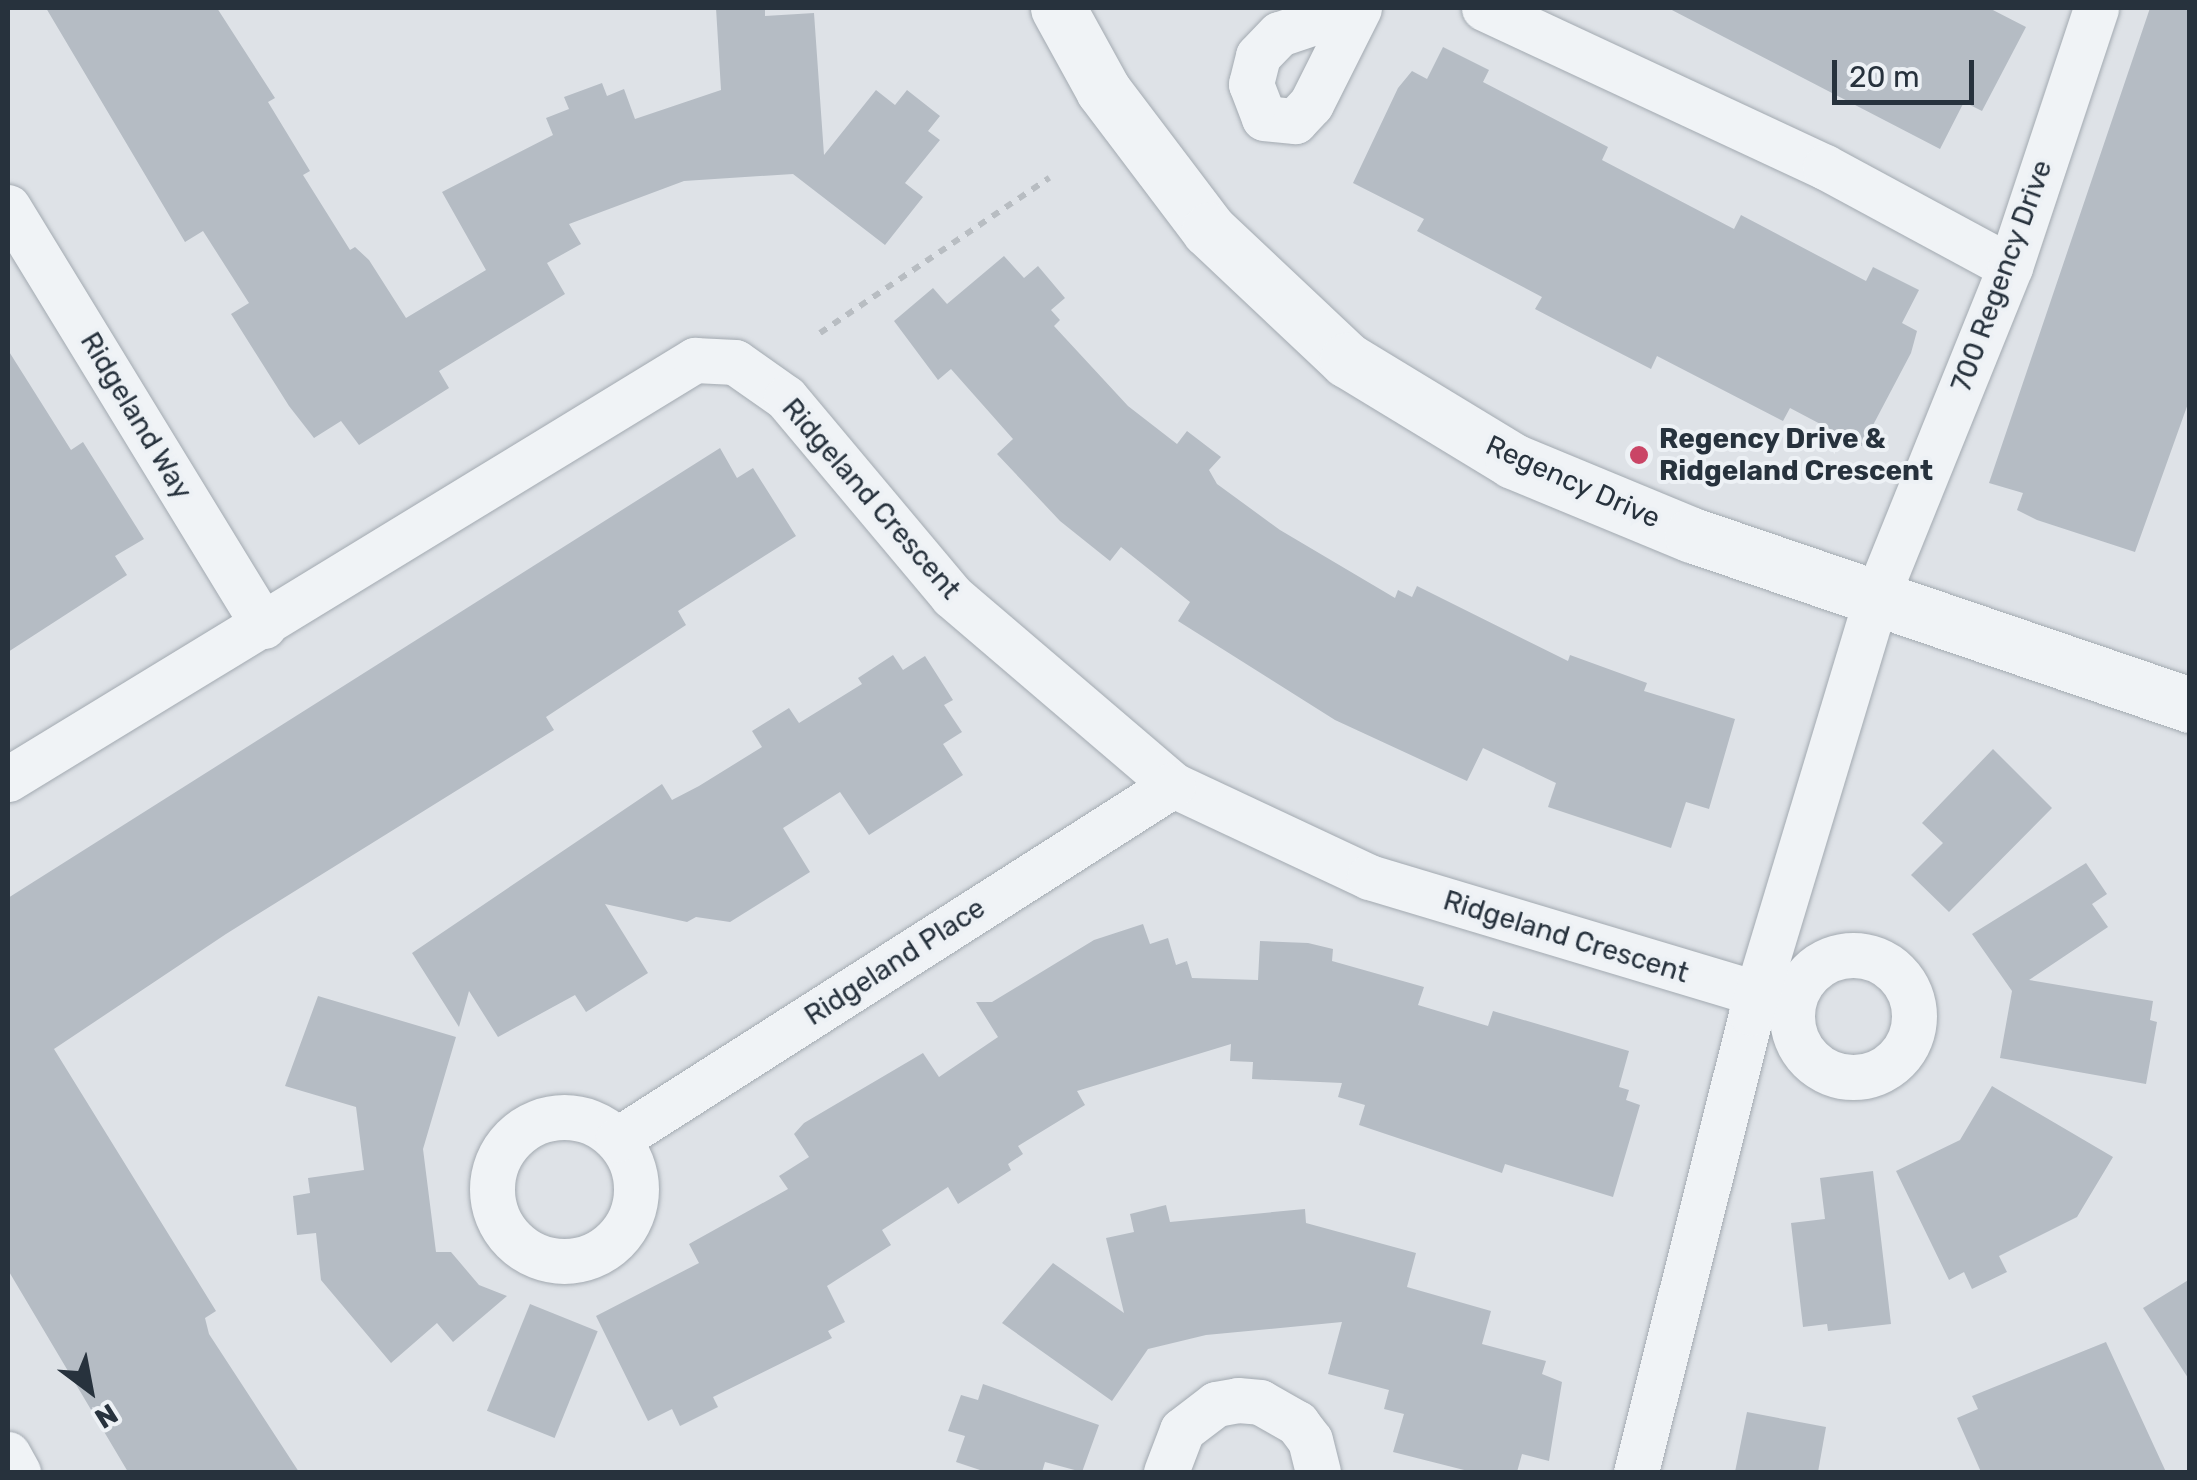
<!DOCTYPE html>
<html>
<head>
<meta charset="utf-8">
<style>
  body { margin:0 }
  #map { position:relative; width:2197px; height:1480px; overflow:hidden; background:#dee2e7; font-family:Rubik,sans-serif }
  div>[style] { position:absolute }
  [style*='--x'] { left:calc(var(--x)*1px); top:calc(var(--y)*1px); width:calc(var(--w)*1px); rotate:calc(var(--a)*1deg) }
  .building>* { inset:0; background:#b5bcc4; transform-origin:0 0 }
  .path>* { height:6px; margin-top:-3px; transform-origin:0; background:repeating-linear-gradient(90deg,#b8bdc2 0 8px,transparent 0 16px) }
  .roads { filter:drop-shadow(0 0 2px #a3aab1) drop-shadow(0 0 2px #a3aab1) }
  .minor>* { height:45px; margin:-22.5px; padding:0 22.5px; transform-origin:22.5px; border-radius:22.5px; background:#f0f3f6 }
  .minor>.ring { margin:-22.5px; padding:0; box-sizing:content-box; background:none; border:45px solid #f0f3f6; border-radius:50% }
  .tertiary>* { height:55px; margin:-27.5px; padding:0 27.5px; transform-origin:27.5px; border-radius:27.5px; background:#f0f3f6 }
  .dots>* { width:28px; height:28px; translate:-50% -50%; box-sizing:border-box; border:5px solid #edf1f5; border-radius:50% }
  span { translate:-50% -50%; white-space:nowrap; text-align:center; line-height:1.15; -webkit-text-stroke:8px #edf1f5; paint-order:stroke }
  .street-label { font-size:28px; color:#27323d }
  .poi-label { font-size:28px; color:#27323d; font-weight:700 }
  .left { translate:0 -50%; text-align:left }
  .frame { position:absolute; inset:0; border:10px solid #27323d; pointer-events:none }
  .north { position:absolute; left:40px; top:1340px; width:100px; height:100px; -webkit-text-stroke:8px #edf1f5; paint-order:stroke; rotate:148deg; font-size:28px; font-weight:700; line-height:40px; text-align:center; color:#27323d }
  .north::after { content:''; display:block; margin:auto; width:35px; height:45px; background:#27323d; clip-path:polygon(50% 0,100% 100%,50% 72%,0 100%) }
  .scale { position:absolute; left:1832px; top:60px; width:142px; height:45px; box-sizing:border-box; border:5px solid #27323d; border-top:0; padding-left:12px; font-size:30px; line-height:35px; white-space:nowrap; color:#27323d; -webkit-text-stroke:8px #edf1f5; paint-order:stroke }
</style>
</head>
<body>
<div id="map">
  <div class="building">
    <div style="clip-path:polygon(46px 8px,217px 8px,275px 98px,268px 102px,310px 171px,303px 175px,350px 250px,355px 247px,369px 260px,406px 318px,486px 270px,442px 192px,553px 135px,546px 118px,569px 109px,564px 97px,602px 83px,607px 96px,624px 89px,635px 119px,721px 90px,716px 8px,765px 8px,765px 16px,814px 13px,824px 155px,876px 90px,895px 105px,907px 90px,940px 116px,928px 131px,940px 140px,905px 183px,923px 197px,885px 245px,793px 174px,684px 181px,569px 224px,581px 244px,547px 263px,565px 294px,439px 371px,449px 388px,359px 445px,341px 421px,314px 438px,289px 406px,231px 314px,249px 303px,203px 231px,185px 242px)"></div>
    <div style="clip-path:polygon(1668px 8px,1989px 8px,2026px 27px,1982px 111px,1964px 102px,1940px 149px)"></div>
    <div style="clip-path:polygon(2150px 8px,2190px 8px,2190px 398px,2135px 552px,2037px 520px,2017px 510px,2023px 493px,1989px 483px)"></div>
    <div style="clip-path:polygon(1443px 47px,1489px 70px,1483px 82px,1608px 147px,1602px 160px,1734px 229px,1741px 215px,1866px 281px,1873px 267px,1919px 290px,1902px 323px,1917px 331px,1911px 353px,1862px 446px,1790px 408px,1783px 421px,1657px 356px,1651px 369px,1579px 332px,1535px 309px,1542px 297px,1417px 231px,1424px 219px,1353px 183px,1398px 88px,1412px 71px,1427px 79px)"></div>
    <div style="clip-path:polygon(1004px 256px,1024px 278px,1038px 266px,1065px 298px,1051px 310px,1060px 320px,1054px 326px,1128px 406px,1177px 444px,1187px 431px,1221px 457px,1209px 470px,1217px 484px,1280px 530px,1395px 598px,1398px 590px,1412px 597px,1417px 586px,1568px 661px,1570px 655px,1647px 683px,1644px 691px,1735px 719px,1709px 809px,1686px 802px,1671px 848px,1548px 807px,1556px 783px,1483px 748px,1467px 781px,1335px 720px,1178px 621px,1190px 602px,1121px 547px,1110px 561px,1060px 521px,997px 454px,1013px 439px,951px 369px,938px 380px,894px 321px,933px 288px,947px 304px)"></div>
    <div style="clip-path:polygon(8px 350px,71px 450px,83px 442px,144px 539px,115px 556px,127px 575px,8px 652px)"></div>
    <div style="clip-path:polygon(720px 448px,737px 478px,753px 468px,796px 536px,678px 611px,686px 625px,546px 717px,554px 730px,226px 934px,54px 1049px,216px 1311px,205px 1318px,209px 1334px,299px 1472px,128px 1472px,8px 1270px,8px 898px)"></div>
    <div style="clip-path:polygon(893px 655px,903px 670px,925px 656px,953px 700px,944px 705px,962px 732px,943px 744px,963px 775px,869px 835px,840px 792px,783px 828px,810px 872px,730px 922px,696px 917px,687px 922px,605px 904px,648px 973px,586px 1012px,575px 995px,498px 1037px,469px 991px,459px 1027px,412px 953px,662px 784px,672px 800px,699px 786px,762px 747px,752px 731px,789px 708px,799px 723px,862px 684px,858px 678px)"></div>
    <div style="clip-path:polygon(1993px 749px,2052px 808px,1949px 912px,1911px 875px,1943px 843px,1922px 823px)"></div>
    <div style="clip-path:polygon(2086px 863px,2107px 894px,2092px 904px,2108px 927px,2029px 980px,2153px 1001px,2150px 1020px,2157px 1022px,2146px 1084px,2000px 1058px,2012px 991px,1972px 934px)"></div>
    <div style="clip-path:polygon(1143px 924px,1150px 944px,1168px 938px,1176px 965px,1187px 961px,1192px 978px,1258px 980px,1260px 941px,1308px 943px,1333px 949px,1332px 961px,1424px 987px,1418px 1005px,1488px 1026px,1493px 1011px,1629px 1051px,1619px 1087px,1629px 1090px,1626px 1100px,1640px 1105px,1613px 1197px,1505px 1164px,1502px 1173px,1359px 1125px,1365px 1105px,1338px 1097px,1342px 1083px,1252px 1079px,1253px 1062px,1230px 1061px,1231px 1044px,1077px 1091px,1085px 1105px,1018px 1146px,1023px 1154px,1008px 1164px,1011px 1170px,958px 1204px,948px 1187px,882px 1230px,891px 1245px,827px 1286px,845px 1322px,828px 1331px,832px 1338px,713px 1397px,718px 1407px,680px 1426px,672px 1409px,648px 1421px,596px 1316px,699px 1263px,689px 1244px,788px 1189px,779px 1176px,809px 1157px,794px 1134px,804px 1123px,923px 1053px,939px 1077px,998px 1037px,976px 1002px,992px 1002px,1094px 940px)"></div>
    <div style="clip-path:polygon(318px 996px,456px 1037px,423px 1149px,436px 1252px,451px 1252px,479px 1285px,507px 1296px,453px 1342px,437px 1323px,391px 1363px,321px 1280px,316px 1233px,297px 1235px,293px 1196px,310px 1193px,308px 1178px,364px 1170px,356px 1107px,285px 1086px)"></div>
    <div style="clip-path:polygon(1992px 1086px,2113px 1157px,2077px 1217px,1999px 1256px,2007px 1272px,1972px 1289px,1964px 1272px,1949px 1280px,1896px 1171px,1960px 1140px)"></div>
    <div style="clip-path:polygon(1873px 1171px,1891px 1324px,1828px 1331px,1827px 1324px,1803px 1327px,1791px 1223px,1825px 1219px,1820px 1178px)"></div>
    <div style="clip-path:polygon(1166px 1205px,1170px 1222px,1305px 1209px,1306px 1223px,1416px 1253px,1407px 1287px,1491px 1311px,1482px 1344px,1546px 1361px,1542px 1374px,1562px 1382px,1549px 1461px,1522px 1454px,1517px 1472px,1472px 1472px,1393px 1452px,1404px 1414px,1384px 1409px,1389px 1390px,1328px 1374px,1342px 1322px,1206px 1335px,1148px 1349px,1112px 1401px,1002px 1323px,1053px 1263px,1124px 1313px,1106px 1238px,1134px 1232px,1130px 1214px)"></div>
    <div style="clip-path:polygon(2190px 1279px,2190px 1381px,2143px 1308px)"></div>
    <div style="left:530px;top:1304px;width:73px;height:115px;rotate:22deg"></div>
    <div style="clip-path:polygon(2106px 1342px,2166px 1472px,1981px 1472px,1957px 1418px,1978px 1409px,1972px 1396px)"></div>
    <div style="clip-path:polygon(983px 1384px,1099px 1425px,1082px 1472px,1045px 1462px,1042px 1472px,986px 1472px,956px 1462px,965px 1436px,948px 1431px,961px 1395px,978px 1400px)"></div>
    <div style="clip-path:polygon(1747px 1412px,1826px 1427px,1818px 1472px,1735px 1472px)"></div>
  </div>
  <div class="path">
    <div style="--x:820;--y:333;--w:277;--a:-34.1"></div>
  </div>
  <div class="roads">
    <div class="minor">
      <div style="--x:1356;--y:8;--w:81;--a:161.3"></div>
      <div style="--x:1279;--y:34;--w:30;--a:134"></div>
      <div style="--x:1258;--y:56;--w:29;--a:104"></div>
      <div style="--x:1251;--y:84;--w:36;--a:69"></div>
      <div style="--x:1264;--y:118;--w:31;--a:6"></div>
      <div style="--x:1295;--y:121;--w:23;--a:-47"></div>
      <div style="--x:1311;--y:104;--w:107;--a:-63.4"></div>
      <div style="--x:1484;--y:8;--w:376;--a:25"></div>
      <div style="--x:1825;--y:167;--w:210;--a:28.4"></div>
      <div style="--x:8;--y:207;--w:491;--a:58.6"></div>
      <div style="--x:8;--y:779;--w:805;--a:-31.38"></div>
      <div style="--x:695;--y:360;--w:40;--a:2.9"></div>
      <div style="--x:735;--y:362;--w:62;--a:35.2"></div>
      <div style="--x:786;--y:398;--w:258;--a:50"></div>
      <div style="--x:952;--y:596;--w:291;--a:40.5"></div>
      <div style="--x:1173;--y:785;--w:217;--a:25.1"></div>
      <div style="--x:1369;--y:877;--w:442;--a:16.7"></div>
      <div class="ring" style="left:1792px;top:955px;width:77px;height:77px"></div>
      <div class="ring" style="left:492px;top:1117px;width:99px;height:99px"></div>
      <div style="--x:618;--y:1139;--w:658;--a:-32.53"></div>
      <div style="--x:8;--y:1454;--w:21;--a:61"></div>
      <div style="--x:1166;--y:1472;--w:45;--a:-69.1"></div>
      <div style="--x:1182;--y:1430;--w:43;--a:-37.4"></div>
      <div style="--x:1216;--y:1404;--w:22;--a:-10"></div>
      <div style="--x:1238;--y:1400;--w:22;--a:5"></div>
      <div style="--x:1260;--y:1402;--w:43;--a:29.6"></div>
      <div style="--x:1297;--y:1423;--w:21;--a:53"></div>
      <div style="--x:1310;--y:1440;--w:33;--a:76"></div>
      <div style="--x:1636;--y:1472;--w:473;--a:-75.9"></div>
      <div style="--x:1751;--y:1013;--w:436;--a:-73.2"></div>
      <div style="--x:1877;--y:596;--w:355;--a:-68"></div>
      <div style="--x:2010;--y:267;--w:273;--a:-71.6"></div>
    </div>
    <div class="tertiary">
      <div style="--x:1058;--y:8;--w:94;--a:61.2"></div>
      <div style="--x:1103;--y:90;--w:176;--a:52.9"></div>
      <div style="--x:1209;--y:230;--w:190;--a:43.3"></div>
      <div style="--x:1347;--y:360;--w:194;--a:31.3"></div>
      <div style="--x:1513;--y:461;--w:194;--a:22.5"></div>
      <div style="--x:1692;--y:535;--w:526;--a:18.85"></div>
    </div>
  </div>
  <div class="dots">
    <div style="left:1639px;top:455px;background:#ca4566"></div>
  </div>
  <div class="street-label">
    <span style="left:2002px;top:276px;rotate:-70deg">700 Regency Drive</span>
    <span style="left:136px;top:416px;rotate:59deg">Ridgeland Way</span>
    <span style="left:1573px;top:482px;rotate:24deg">Regency Drive</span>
    <span style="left:871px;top:499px;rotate:49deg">Ridgeland Crescent</span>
    <span style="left:1566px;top:937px;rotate:17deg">Ridgeland Crescent</span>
    <span style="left:895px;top:962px;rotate:-33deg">Ridgeland Place</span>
  </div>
  <div class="poi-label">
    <span class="left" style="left:1659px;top:455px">Regency Drive &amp;<br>Ridgeland Crescent</span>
  </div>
  <div class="frame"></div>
  <div class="north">N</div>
  <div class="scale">20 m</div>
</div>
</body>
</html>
